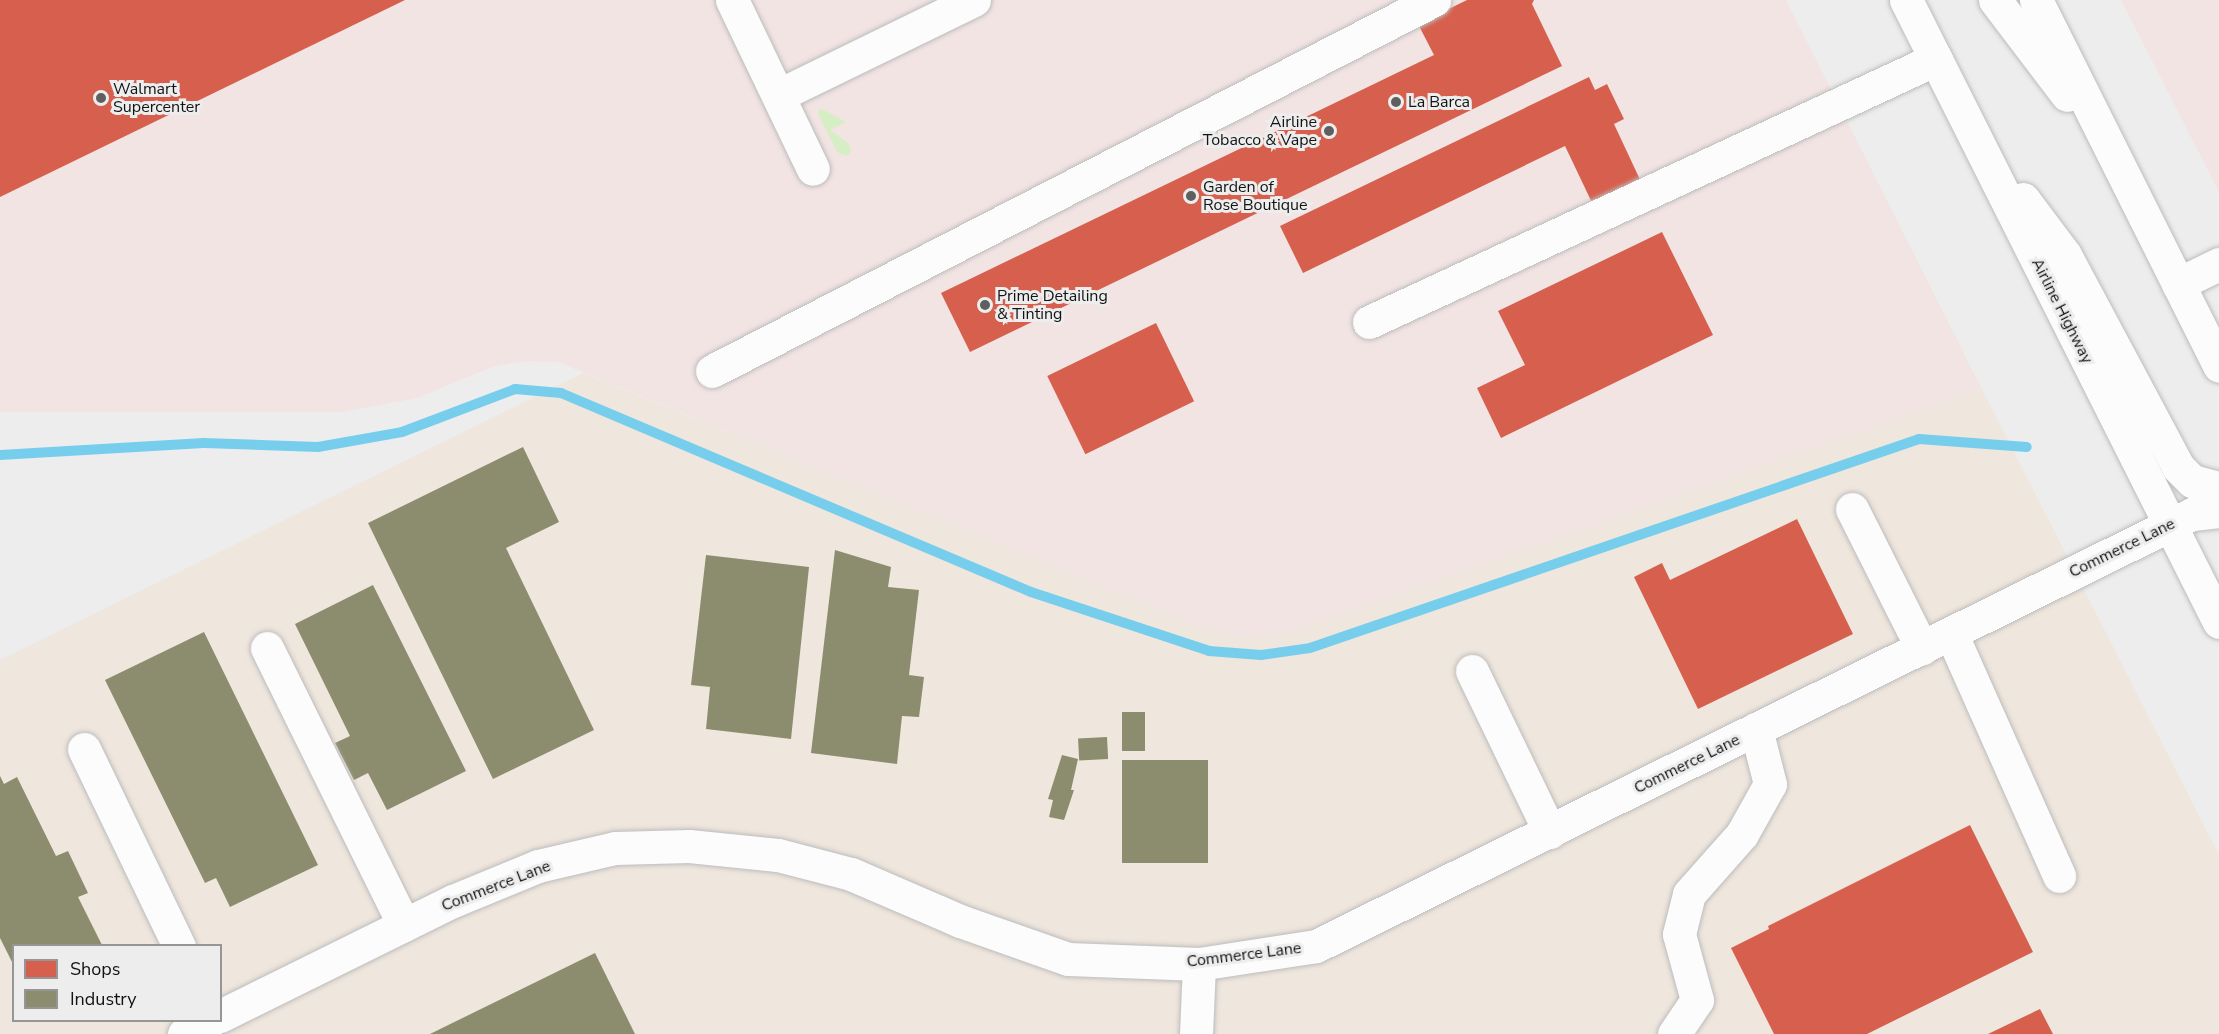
<!DOCTYPE html>
<html>
<head>
<meta charset="utf-8">
<style>
  body { margin:0 }
  #map { position:relative; width:2219px; height:1034px; overflow:hidden; background:#ededee; font-family:"Nunito Sans",sans-serif }
  div>[style] { position:absolute }
  [style*='--x'] { left:calc(var(--x)*1px); top:calc(var(--y)*1px); width:calc(var(--w)*1px); rotate:calc(var(--a)*1deg) }
  .commercial>* { inset:0; background:#f2e4e3 }
  .industrial>* { inset:0; background:#efe6dd }
  .green>* { inset:0; background:#d5eec4 }
  .shops>* { inset:0; background:#d6604d; transform-origin:0 0 }
  .industry>* { inset:0; background:#8c8c6e; transform-origin:0 0 }
  .stream>* { height:10px; margin:-5px; padding:0 5px; transform-origin:5px; border-radius:5px; background:#77ceec }
  .roads { filter:drop-shadow(0 0 2px #bcbcbc) drop-shadow(0 0 2px #bcbcbc) }
  .minor>* { height:33px; margin:-16.5px; padding:0 16.5px; transform-origin:16.5px; border-radius:16.5px; background:#fcfcfc }
  .highway>* { height:33px; margin:-16.5px; padding:0 16.5px; transform-origin:16.5px; border-radius:16.5px; background:#fcfcfc }
  .dots>* { width:16px; height:16px; translate:-50% -50%; box-sizing:border-box; border:3px solid #ededee; border-radius:50% }
  span { translate:-50% -50%; white-space:nowrap; text-align:center; line-height:1.15; -webkit-text-stroke:6px #ededee; paint-order:stroke }
  .poi-label { font-size:16px; color:#131313 }
  .left { translate:0 -50%; text-align:left }
  .right { translate:-100% -50%; text-align:right }
  .street-label { font-size:16px; color:#131313 }
  .legend { position:absolute; left:12px; top:944px; width:210px; height:78px; box-sizing:border-box; background:#ededee; border:2px solid #969696; margin:0; padding:8px 10px; list-style:none; font-size:18px; color:#131313 }
  .legend li { display:flex; align-items:center; gap:12px; height:30px }
  .legend b { width:30px; border:2px solid #969696 }
</style>
</head>
<body>
<div id="map">
  <div class="commercial">
    <div style="clip-path:polygon(0 0,1786px 0,1982px 389px,1295px 631px,1255px 638px,1211px 631px,558px 362px,525px 361px,495px 366px,417px 398px,343px 412px,0 412px)"></div>
    <div style="clip-path:polygon(2121px 0,2219px 0,2219px 192px)"></div>
  </div>
  <div class="industrial">
    <div style="clip-path:polygon(evenodd,583px 373px,1211px 631px,1255px 638px,1295px 631px,1982px 389px,2219px 855px,2219px 1034px,0 1034px,0 660px,583px 373px,14px 946px,220px 946px,220px 1020px,14px 1020px,14px 946px)"></div>
  </div>
  <div class="green">
    <div style="clip-path:polygon(820px 108px,846px 122px,830px 130px,849px 144px,851px 152px,846px 156px,837px 152px,818px 113px)"></div>
  </div>
  <div class="shops">
    <div style="clip-path:polygon(0 0,405px 0,0 197px)"></div>
    <div style="clip-path:polygon(1467px 0,1534px 0,1532px 4px,1562px 66px,970px 352px,941px 293px,1434px 55px,1418px 24px)"></div>
    <div style="clip-path:polygon(1589px 77px,1595px 90px,1607px 84px,1624px 119px,1614px 124px,1643px 186px,1595px 209px,1565px 146px,1303px 273px,1280px 226px)"></div>
    <div style="clip-path:polygon(1662px 232px,1713px 335px,1501px 438px,1477px 388px,1525px 365px,1498px 311px)"></div>
    <div style="left:1156px;top:323px;width:87px;height:121px;rotate:64deg"></div>
    <div style="clip-path:polygon(1797px 519px,1853px 634px,1698px 709px,1634px 577px,1662px 563px,1670px 580px)"></div>
    <div style="clip-path:polygon(1970px 825px,2033px 952px,1867px 1034px,1774px 1034px,1731px 948px,1769px 929px,1768px 926px)"></div>
    <div style="clip-path:polygon(2040px 1009px,2053px 1034px,1988px 1034px)"></div>
  </div>
  <div class="industry">
    <div style="clip-path:polygon(523px 447px,559px 522px,506px 548px,594px 730px,493px 779px,368px 523px)"></div>
    <div style="clip-path:polygon(835px 550px,891px 567px,888px 587px,919px 590px,909px 675px,924px 677px,919px 717px,902px 716px,897px 764px,811px 753px)"></div>
    <div style="clip-path:polygon(706px 555px,809px 567px,791px 739px,706px 729px,710px 687px,691px 685px)"></div>
    <div style="clip-path:polygon(373px 585px,466px 771px,387px 810px,368px 773px,354px 780px,335px 743px,350px 736px,295px 624px)"></div>
    <div style="clip-path:polygon(204px 632px,318px 865px,230px 907px,216px 878px,205px 883px,105px 680px)"></div>
    <div style="left:1122px;top:712px;width:23px;height:39px"></div>
    <div style="left:1107px;top:737px;width:22px;height:29px;rotate:87deg"></div>
    <div style="clip-path:polygon(1062px 755px,1078px 759px,1071px 790px,1074px 790px,1064px 820px,1049px 817px,1053px 800px,1048px 799px)"></div>
    <div style="left:1122px;top:760px;width:86px;height:103px"></div>
    <div style="clip-path:polygon(0 776px,4px 784px,17px 777px,56px 856px,68px 851px,88px 893px,78px 897px,102px 945px,14px 945px,14px 966px,0 938px)"></div>
    <div style="clip-path:polygon(595px 953px,635px 1034px,430px 1034px)"></div>
  </div>
  <div class="stream">
    <div style="--x:0;--y:455;--w:204;--a:-3.4"></div>
    <div style="--x:204;--y:443;--w:114;--a:2"></div>
    <div style="--x:318;--y:447;--w:85;--a:-10.1"></div>
    <div style="--x:402;--y:432;--w:121;--a:-20.8"></div>
    <div style="--x:515;--y:389;--w:46;--a:5"></div>
    <div style="--x:561;--y:393;--w:510;--a:22.95"></div>
    <div style="--x:1031;--y:592;--w:188;--a:18.3"></div>
    <div style="--x:1209;--y:651;--w:52;--a:4.4"></div>
    <div style="--x:1261;--y:655;--w:49;--a:-8.1"></div>
    <div style="--x:1310;--y:648;--w:644;--a:-18.94"></div>
    <div style="--x:1919;--y:439;--w:108;--a:4.2"></div>
  </div>
  <div class="roads">
    <div class="minor">
      <div style="--x:732;--y:0;--w:187;--a:64.4"></div>
      <div style="--x:779;--y:95;--w:217;--a:-26"></div>
      <div style="--x:2178;--y:284;--w:46;--a:-26"></div>
      <div style="--x:1369;--y:322;--w:625;--a:-24.88"></div>
      <div style="--x:712;--y:371;--w:812;--a:-27.2"></div>
      <div style="--x:1852;--y:509;--w:156;--a:63.3"></div>
      <div style="--x:1951;--y:633;--w:266;--a:66"></div>
      <div style="--x:267;--y:648;--w:309;--a:63.7"></div>
      <div style="--x:1472;--y:671;--w:179;--a:64.2"></div>
      <div style="--x:84;--y:749;--w:219;--a:64.3"></div>
      <div style="--x:220;--y:1016;--w:260;--a:-26.3"></div>
      <div style="--x:453;--y:901;--w:92;--a:-22.4"></div>
      <div style="--x:538;--y:866;--w:79;--a:-13.2"></div>
      <div style="--x:615;--y:848;--w:74;--a:-1.5"></div>
      <div style="--x:689;--y:846;--w:89;--a:5.8"></div>
      <div style="--x:778;--y:855;--w:75;--a:14.6"></div>
      <div style="--x:851;--y:874;--w:119;--a:23.3"></div>
      <div style="--x:960;--y:921;--w:114;--a:19.4"></div>
      <div style="--x:1068;--y:959;--w:131;--a:2.2"></div>
      <div style="--x:1199;--y:964;--w:118;--a:-8.7"></div>
      <div style="--x:1316;--y:946;--w:981;--a:-26.25"></div>
      <div style="--x:184;--y:1034;--w:30;--a:-27"></div>
      <div style="--x:1196;--y:1034;--w:70;--a:-87.5"></div>
      <div style="--x:1674;--y:1034;--w:41;--a:-55.9"></div>
      <div style="--x:1697;--y:1000;--w:68;--a:-105.3"></div>
      <div style="--x:1679;--y:934;--w:41;--a:-76"></div>
      <div style="--x:1689;--y:894;--w:80;--a:-48.5"></div>
      <div style="--x:1742;--y:834;--w:57;--a:-60.8"></div>
      <div style="--x:1770;--y:784;--w:57;--a:-104.3"></div>
    </div>
    <div class="highway">
      <div style="--x:1906;--y:0;--w:696;--a:63.29"></div>
      <div style="--x:1995;--y:0;--w:119;--a:52.8"></div>
      <div style="--x:2036;--y:0;--w:409;--a:63.4"></div>
      <div style="--x:2023;--y:199;--w:70;--a:53.1"></div>
      <div style="--x:2065;--y:255;--w:240;--a:61.9"></div>
      <div style="--x:2178;--y:467;--w:20;--a:45"></div>
      <div style="--x:2192;--y:481;--w:28;--a:15"></div>
      <div style="--x:2192;--y:514;--w:27;--a:-6"></div>
    </div>
  </div>
  <div class="dots">
    <div style="left:101px;top:98px;background:#5f5f60"></div>
    <div style="left:1396px;top:102px;background:#5f5f60"></div>
    <div style="left:1329px;top:131px;background:#5f5f60"></div>
    <div style="left:1191px;top:196px;background:#5f5f60"></div>
    <div style="left:985px;top:305px;background:#5f5f60"></div>
  </div>
  <div class="poi-label">
    <span class="left" style="left:113px;top:98px">Walmart<br>Supercenter</span>
    <span class="left" style="left:1408px;top:102px">La Barca</span>
    <span class="right" style="left:1317px;top:131px">Airline<br>Tobacco &amp; Vape</span>
    <span class="left" style="left:1203px;top:196px">Garden of<br>Rose Boutique</span>
    <span class="left" style="left:997px;top:305px">Prime Detailing<br>&amp; Tinting</span>
  </div>
  <div class="street-label">
    <span style="left:2062px;top:311px;rotate:63deg">Airline Highway</span>
    <span style="left:2122px;top:548px;rotate:-26deg">Commerce Lane</span>
    <span style="left:1687px;top:764px;rotate:-26deg">Commerce Lane</span>
    <span style="left:496px;top:886px;rotate:-21deg">Commerce Lane</span>
    <span style="left:1244px;top:955px;rotate:-7deg">Commerce Lane</span>
  </div>
  <ul class="legend">
  <li><b style="height:16px;background:#d6604d"></b>Shops</li>
  <li><b style="height:16px;background:#8c8c6e"></b>Industry</li>
  </ul>
</div>
</body>
</html>
